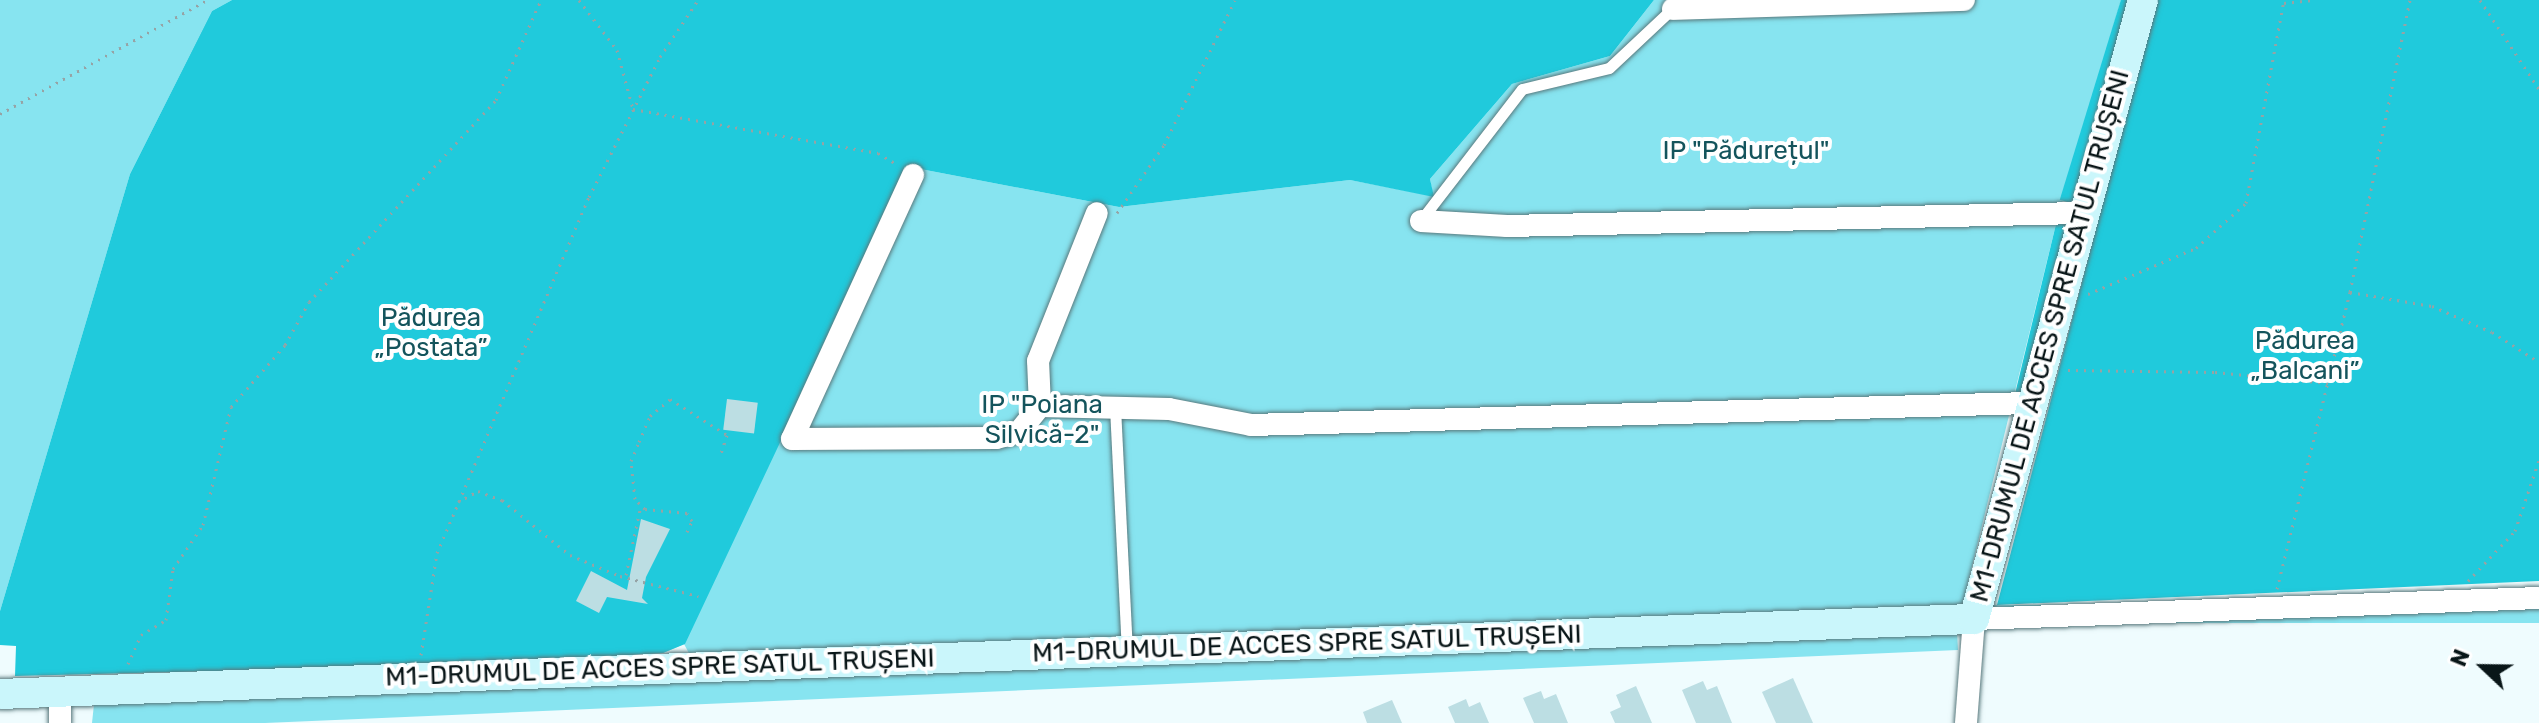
<!DOCTYPE html>
<html>
<head>
<meta charset="utf-8">
<style>
  body { margin:0 }
  #map { position:relative; width:2539px; height:723px; overflow:hidden; background:#effcfe; font-family:Rubik,sans-serif }
  div>[style] { position:absolute }
  [style*='--x'] { left:calc(var(--x)*1px); top:calc(var(--y)*1px); width:calc(var(--w)*1px); rotate:calc(var(--a)*1deg) }
  .green>* { inset:0; background:#87e4f0; transform-origin:0 0 }
  .forest>* { inset:0; background:#20cadc; transform-origin:0 0 }
  .building>* { inset:0; background:#bcdee3; transform-origin:0 0 }
  .path>* { height:3px; margin-top:-1.5px; transform-origin:0; background:repeating-linear-gradient(90deg,#96a3a5 0 2px,transparent 0 8px) }
  .roads { filter:drop-shadow(0 0 2px #59797d) drop-shadow(0 0 2px #59797d) }
  .lane>* { height:11px; margin:-5.5px; padding:0 5.5px; transform-origin:5.5px; border-radius:5.5px; background:#fff }
  .street>* { height:22px; margin:-11px; padding:0 11px; transform-origin:11px; border-radius:11px; background:#fff }
  .secondary>* { height:30px; margin:-15px; padding:0 15px; transform-origin:15px; border-radius:15px; background:#caf6fb }
  span { translate:-50% -50%; white-space:nowrap; text-align:center; line-height:1.15; -webkit-text-stroke:8px #fff; paint-order:stroke }
  .park-label { font-size:26px; color:#14545c }
  .street-label { font-size:26px; color:#091618 }
  .north { position:absolute; left:2443px; top:627px; width:80px; height:80px; -webkit-text-stroke:6px #fff; paint-order:stroke; rotate:292deg; font-size:22px; font-weight:700; line-height:32px; text-align:center; color:#091618 }
  .north::after { content:''; display:block; margin:auto; width:28px; height:36px; background:#091618; clip-path:polygon(50% 0,100% 100%,50% 72%,0 100%) }
</style>
</head>
<body>
<div id="map">
  <div class="green">
    <div style="clip-path:polygon(0 0,232px 0,212px 11px,130px 174px,0 611px)"></div>
    <div style="clip-path:polygon(1654px 0,2121px 0,2057px 220px,1962px 607px,691px 657px,684px 644px,663px 653px,457px 665px,910px 167px,1119px 207px,1350px 180px,1433px 196px,1430px 179px,1512px 84px,1610px 56px)"></div>
    <div style="left:2539px;top:605px;width:18px;height:551px;rotate:90deg"></div>
    <div style="clip-path:polygon(1957px 631px,1958px 650px,265px 723px,92px 723px,95px 695px)"></div>
  </div>
  <div class="forest">
    <div style="clip-path:polygon(232px 0,1654px 0,1610px 56px,1512px 84px,1430px 179px,1434px 197px,1350px 180px,1119px 207px,910px 167px,685px 644px,663px 653px,457px 665px,15px 676px,16px 646px,0 645px,0 611px,130px 174px,212px 11px)"></div>
    <div style="clip-path:polygon(2156px 0,2539px 0,2539px 581px,1997px 605px)"></div>
    <div style="left:2138px;top:2px;width:212px;height:17px;rotate:107deg"></div>
    <div style="clip-path:polygon(2057px 220px,2071px 225px,2024px 394px,2014px 398px)"></div>
  </div>
  <div class="building">
    <div style="left:727px;top:399px;width:31px;height:31px;rotate:7deg"></div>
    <div style="clip-path:polygon(641px 519px,670px 529px,646px 577px,642px 598px,648px 604px,607px 597px,599px 613px,576px 601px,591px 571px,627px 590px)"></div>
    <div style="clip-path:polygon(1793px 678px,1813px 723px,1776px 723px,1762px 692px)"></div>
    <div style="clip-path:polygon(1703px 681px,1707px 690px,1717px 686px,1732px 723px,1696px 723px,1682px 690px)"></div>
    <div style="clip-path:polygon(1636px 686px,1652px 723px,1615px 723px,1610px 712px,1621px 707px,1616px 695px)"></div>
    <div style="clip-path:polygon(1541px 691px,1544px 699px,1556px 694px,1568px 723px,1534px 723px,1523px 698px)"></div>
    <div style="clip-path:polygon(1466px 699px,1469px 707px,1480px 702px,1489px 723px,1455px 723px,1448px 707px)"></div>
    <div style="clip-path:polygon(1392px 700px,1402px 723px,1367px 723px,1363px 712px)"></div>
  </div>
  <div class="path">
    <div style="--x:579;--y:0;--w:63;--a:52.8"></div>
    <div style="--x:617;--y:50;--w:61;--a:74.8"></div>
    <div style="--x:633;--y:109;--w:249;--a:10.2"></div>
    <div style="--x:878;--y:153;--w:21;--a:31"></div>
    <div style="--x:2480;--y:0;--w:107;--a:56.5"></div>
    <div style="--x:2284;--y:3;--w:27;--a:-6"></div>
    <div style="--x:0;--y:114;--w:236;--a:-28.8"></div>
    <div style="--x:1117;--y:213;--w:83;--a:-55.3"></div>
    <div style="--x:1164;--y:145;--w:161;--a:-63.9"></div>
    <div style="--x:2350;--y:292;--w:83;--a:9.7"></div>
    <div style="--x:2432;--y:306;--w:65;--a:23.4"></div>
    <div style="--x:2492;--y:332;--w:56;--a:32.6"></div>
    <div style="--x:2088;--y:294;--w:117;--a:-23.1"></div>
    <div style="--x:2196;--y:248;--w:67;--a:-42"></div>
    <div style="--x:2246;--y:203;--w:207;--a:-79.4"></div>
    <div style="--x:2068;--y:370;--w:147;--a:0.8"></div>
    <div style="--x:2215;--y:372;--w:114;--a:5.6"></div>
    <div style="--x:458;--y:502;--w:23;--a:-29"></div>
    <div style="--x:478;--y:491;--w:26;--a:21"></div>
    <div style="--x:502;--y:500;--w:87;--a:39"></div>
    <div style="--x:570;--y:555;--w:54;--a:22.8"></div>
    <div style="--x:620;--y:576;--w:81;--a:14.4"></div>
    <div style="--x:687;--y:532;--w:12;--a:-66"></div>
    <div style="--x:692;--y:521;--w:9;--a:-122"></div>
    <div style="--x:687;--y:513;--w:42;--a:-174.6"></div>
    <div style="--x:645;--y:509;--w:14;--a:-135"></div>
    <div style="--x:635;--y:499;--w:38;--a:-96"></div>
    <div style="--x:631;--y:461;--w:21;--a:-67"></div>
    <div style="--x:639;--y:442;--w:28;--a:-67"></div>
    <div style="--x:650;--y:416;--w:26;--a:-40"></div>
    <div style="--x:670;--y:399;--w:67;--a:32.3"></div>
    <div style="--x:727;--y:435;--w:19;--a:108"></div>
    <div style="--x:626;--y:575;--w:72;--a:-77.9"></div>
    <div style="--x:2468;--y:581;--w:69;--a:-46.8"></div>
    <div style="--x:2515;--y:531;--w:75;--a:-71.3"></div>
    <div style="--x:2277;--y:589;--w:306;--a:-76.2"></div>
    <div style="--x:2350;--y:292;--w:298;--a:-78.4"></div>
    <div style="--x:421;--y:655;--w:103;--a:-81.1"></div>
    <div style="--x:437;--y:553;--w:387;--a:-66.9"></div>
    <div style="--x:589;--y:197;--w:157;--a:-63.1"></div>
    <div style="--x:660;--y:57;--w:69;--a:-56.3"></div>
    <div style="--x:128;--y:664;--w:32;--a:-66"></div>
    <div style="--x:141;--y:635;--w:29;--a:-31"></div>
    <div style="--x:166;--y:620;--w:51;--a:-82.2"></div>
    <div style="--x:173;--y:569;--w:53;--a:-55.7"></div>
    <div style="--x:203;--y:525;--w:121;--a:-76.7"></div>
    <div style="--x:231;--y:407;--w:82;--a:-48.9"></div>
    <div style="--x:285;--y:345;--w:49;--a:-60.8"></div>
    <div style="--x:309;--y:302;--w:275;--a:-47.2"></div>
    <div style="--x:496;--y:100;--w:110;--a:-65.8"></div>
  </div>
  <div class="roads">
    <div class="lane">
      <div style="--x:1421;--y:220;--w:165;--a:-52.4"></div>
      <div style="--x:1522;--y:89;--w:89;--a:-13.6"></div>
      <div style="--x:1609;--y:68;--w:88;--a:-43.2"></div>
      <div style="--x:1115;--y:407;--w:243;--a:87.2"></div>
    </div>
    <div class="street">
      <div style="--x:1673;--y:9;--w:291;--a:-1.8"></div>
      <div style="--x:913;--y:175;--w:290;--a:114.6"></div>
      <div style="--x:792;--y:439;--w:204;--a:-0.3"></div>
      <div style="--x:996;--y:438;--w:24;--a:-15"></div>
      <div style="--x:1019;--y:432;--w:33;--a:-51"></div>
      <div style="--x:1040;--y:406;--w:129;--a:1.3"></div>
      <div style="--x:1169;--y:409;--w:84;--a:11"></div>
      <div style="--x:1251;--y:425;--w:778;--a:-1.62"></div>
      <div style="--x:1421;--y:221;--w:86;--a:3.3"></div>
      <div style="--x:1507;--y:226;--w:574;--a:-1.3"></div>
      <div style="--x:1040;--y:406;--w:45;--a:-92.5"></div>
      <div style="--x:1038;--y:361;--w:159;--a:-68.3"></div>
      <div style="--x:60;--y:723;--w:33;--a:-90"></div>
      <div style="--x:1966;--y:723;--w:104;--a:-85.6"></div>
      <div style="--x:1974;--y:619;--w:565;--a:-2.13"></div>
    </div>
    <div class="secondary">
      <div style="--x:0;--y:694;--w:1975;--a:-2.18"></div>
      <div style="--x:1974;--y:619;--w:642;--a:-74.73"></div>
    </div>
  </div>
  <div class="park-label">
    <span style="left:1746px;top:151px">IP "Pădurețul"</span>
    <span style="left:431px;top:333px">Pădurea<br>„Postata”</span>
    <span style="left:2305px;top:356px">Pădurea<br>„Balcani”</span>
    <span style="left:1042px;top:420px">IP "Poiana<br>Silvică-2"</span>
  </div>
  <div class="street-label">
    <span style="left:2050px;top:336px;rotate:-75deg">M1-DRUMUL DE ACCES SPRE SATUL TRUȘENI</span>
    <span style="left:1307px;top:644px;rotate:-2deg">M1-DRUMUL DE ACCES SPRE SATUL TRUȘENI</span>
    <span style="left:660px;top:668px;rotate:-2deg">M1-DRUMUL DE ACCES SPRE SATUL TRUȘENI</span>
  </div>
  <div class="north">N</div>
</div>
</body>
</html>
